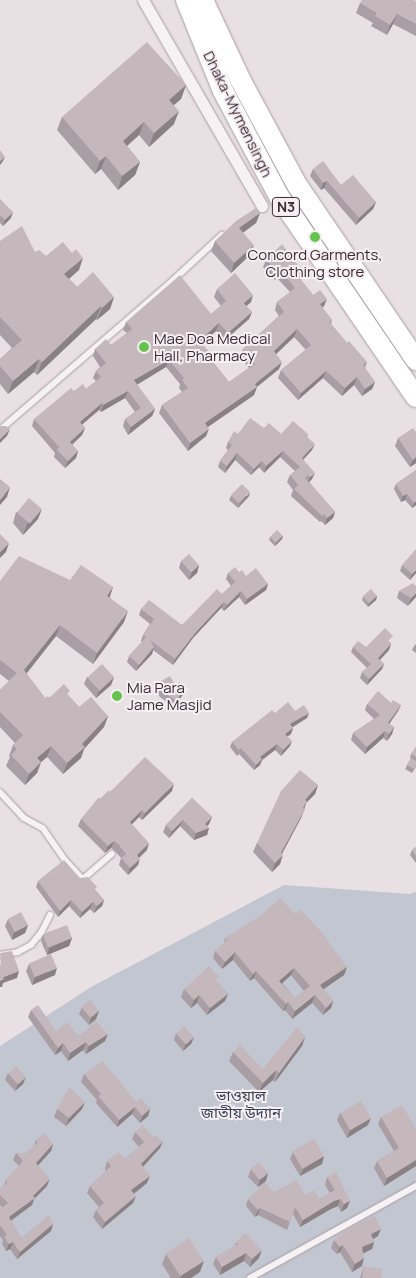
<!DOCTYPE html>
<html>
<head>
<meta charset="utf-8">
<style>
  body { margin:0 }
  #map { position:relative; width:416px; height:1278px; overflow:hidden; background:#e8e0e3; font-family:Manrope,"Noto Sans Bengali",sans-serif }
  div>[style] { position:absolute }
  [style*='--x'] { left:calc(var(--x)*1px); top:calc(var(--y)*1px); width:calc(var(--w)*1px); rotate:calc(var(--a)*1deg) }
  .green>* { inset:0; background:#c2c6d1 }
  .roads { filter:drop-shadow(0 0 1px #aa9ea3) drop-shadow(0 0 1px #aa9ea3) }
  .lane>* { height:5.5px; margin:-2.75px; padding:0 2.75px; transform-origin:2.75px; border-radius:2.75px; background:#f6f2f4 }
  .street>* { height:11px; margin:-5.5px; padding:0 5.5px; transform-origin:5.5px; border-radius:5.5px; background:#f6f2f4 }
  .highway>* { height:20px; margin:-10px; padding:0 10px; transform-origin:10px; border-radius:10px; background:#fff }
  .wall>* { inset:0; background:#a99ea3 }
  .shaded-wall>* { inset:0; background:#898184 }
  .building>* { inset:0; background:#c4b8bd; transform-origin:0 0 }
  .dots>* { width:14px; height:14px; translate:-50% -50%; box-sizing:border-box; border:2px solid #f5eff2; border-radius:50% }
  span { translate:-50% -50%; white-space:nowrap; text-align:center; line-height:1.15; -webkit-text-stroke:4px #f5eff2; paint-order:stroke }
  .shield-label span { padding:1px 4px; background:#f5eff2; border:1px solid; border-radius:4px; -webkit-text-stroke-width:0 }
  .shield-label { font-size:14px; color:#3d2a32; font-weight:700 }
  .street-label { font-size:15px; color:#3d2a32 }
  .poi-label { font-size:15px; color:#3d2a32 }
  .left { translate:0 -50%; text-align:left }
  .park-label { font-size:15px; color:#384058 }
</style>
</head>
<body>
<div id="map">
  <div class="green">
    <div style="clip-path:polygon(284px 885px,410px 894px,416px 892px,416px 1278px,0 1278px,0 1046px,91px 987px)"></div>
  </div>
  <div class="roads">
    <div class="lane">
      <div style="--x:0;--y:430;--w:223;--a:-40.8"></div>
      <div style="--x:169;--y:284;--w:72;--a:-42.8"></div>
      <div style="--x:0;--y:792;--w:35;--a:47"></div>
      <div style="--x:24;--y:818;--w:21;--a:28"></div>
      <div style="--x:43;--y:828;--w:40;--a:55.1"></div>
      <div style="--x:66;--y:861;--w:25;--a:47"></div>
      <div style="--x:83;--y:879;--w:38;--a:-41"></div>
      <div style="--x:0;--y:955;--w:18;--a:-9"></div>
      <div style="--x:18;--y:952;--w:15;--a:-28"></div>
      <div style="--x:31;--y:945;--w:16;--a:-50"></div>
      <div style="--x:41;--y:933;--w:20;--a:-63"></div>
      <div style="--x:250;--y:1278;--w:190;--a:-29"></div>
    </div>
    <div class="street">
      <div style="--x:143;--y:0;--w:238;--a:60"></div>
    </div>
    <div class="highway">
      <div style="--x:186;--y:0;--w:98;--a:67.9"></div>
      <div style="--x:223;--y:91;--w:121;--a:62"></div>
      <div style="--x:280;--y:198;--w:241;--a:55.7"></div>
      <div style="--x:203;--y:0;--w:89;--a:64.9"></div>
      <div style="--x:241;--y:81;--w:118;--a:61.7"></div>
      <div style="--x:297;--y:185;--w:212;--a:55.8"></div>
    </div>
  </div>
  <div class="wall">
    <div style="clip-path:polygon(416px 1px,416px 36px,393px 24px,387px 35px,371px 26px,373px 23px,356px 13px,360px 3px)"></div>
    <div style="clip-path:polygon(186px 85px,181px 99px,173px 105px,174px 124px,149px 147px,139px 135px,127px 146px,140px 162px,135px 175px,118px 190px,101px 169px,95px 174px,57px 130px,62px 117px)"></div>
    <div style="clip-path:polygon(313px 169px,341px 185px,376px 202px,373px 209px,356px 225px,324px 188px,321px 190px,310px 176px)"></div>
    <div style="clip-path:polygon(0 199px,11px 218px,3px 226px,0 223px)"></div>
    <div style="clip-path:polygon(260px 213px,256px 223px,243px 233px,250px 255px,231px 273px,211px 251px,215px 241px)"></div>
    <div style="clip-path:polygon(0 241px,35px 252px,79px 270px,69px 279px,77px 287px,114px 297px,110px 309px,97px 320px,96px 319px,37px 375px,34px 372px,8px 394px,0 384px,0 359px,12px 348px,0 335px)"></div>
    <div style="clip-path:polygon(266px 260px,301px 280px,313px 295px,324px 306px,322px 308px,332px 320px,331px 324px,347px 343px,367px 362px,365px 368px,375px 382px,372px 389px,362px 396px,354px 385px,342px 396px,323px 378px,298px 400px,278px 378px,281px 370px,306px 350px,294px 337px,276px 354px,279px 369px,257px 387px,254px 395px,208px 427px,206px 436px,188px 451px,159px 413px,162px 405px,182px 392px,179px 388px,180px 384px,166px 367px,137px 385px,155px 409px,152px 416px,128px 435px,123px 426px,125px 419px,135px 412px,125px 398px,101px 412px,99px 410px,82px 424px,85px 428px,82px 435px,72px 445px,78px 451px,76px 458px,65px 468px,54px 457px,55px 453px,32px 426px,34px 419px,74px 391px,86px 389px,96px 381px,93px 378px,96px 371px,100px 367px,93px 356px,95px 349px,111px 345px,127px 333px,123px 330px,126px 322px,211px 314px,221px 306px,214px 297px,217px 289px,251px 302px,246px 306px,252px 312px,249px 319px,225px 340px,216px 331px,202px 344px,209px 352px,208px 356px,229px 382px,249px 368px,240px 357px,243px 349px,279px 316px,275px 310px,277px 302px,290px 292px,277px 278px,275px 280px,263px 267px)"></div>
    <div style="clip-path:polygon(264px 428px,281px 434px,308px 434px,307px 436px,312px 450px,303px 460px,312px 479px,309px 482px,335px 512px,333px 518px,325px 525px,321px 521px,320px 522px,291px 496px,293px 490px,287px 482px,290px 475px,295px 471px,280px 457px,264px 473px,259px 467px,251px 475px,235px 460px,225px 473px,218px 467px,220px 461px,228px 450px,226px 448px,228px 442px,238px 434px)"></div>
    <div style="clip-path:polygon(416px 432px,416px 463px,410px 467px,395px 446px,398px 438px)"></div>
    <div style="clip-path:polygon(416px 470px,416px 505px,412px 508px,405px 500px,401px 502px,394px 489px,396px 484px)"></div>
    <div style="clip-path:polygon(231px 496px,249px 496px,238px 508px,229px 500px)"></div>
    <div style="clip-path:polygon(16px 512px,38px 519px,23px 535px,13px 523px)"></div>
    <div style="clip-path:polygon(283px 536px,282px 539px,275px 546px,269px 540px,270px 537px)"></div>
    <div style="clip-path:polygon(181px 561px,199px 565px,197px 573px,189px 580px,179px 568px)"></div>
    <div style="clip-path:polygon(402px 565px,416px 573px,410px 580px,400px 571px)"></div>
    <div style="clip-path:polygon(239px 572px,246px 576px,268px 584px,266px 590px,245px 605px,239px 597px,224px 611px,221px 608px,193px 638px,173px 665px,153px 650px,152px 654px,136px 671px,127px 662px,129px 656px,142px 642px,141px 641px,143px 635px,150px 624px,139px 615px,141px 609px,182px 625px,222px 594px,231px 586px,226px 579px,228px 573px)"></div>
    <div style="clip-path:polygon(70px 580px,113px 587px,110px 597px,124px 622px,93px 664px,56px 636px,26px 673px,45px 698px,68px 695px,79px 707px,108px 716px,104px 727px,84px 749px,81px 758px,63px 774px,47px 757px,41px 762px,37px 773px,25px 785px,6px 766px,10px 757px,9px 756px,13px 745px,15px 743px,0 727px,0 690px,9px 681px,0 674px,0 581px)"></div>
    <div style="clip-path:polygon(416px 586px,408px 606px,397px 598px,399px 591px)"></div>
    <div style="clip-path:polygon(377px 596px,376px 600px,368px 607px,362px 600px,363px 597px)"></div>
    <div style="clip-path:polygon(391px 642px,390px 643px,391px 644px,389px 650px,380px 660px,384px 664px,382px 669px,367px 685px,360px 678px,362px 672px,367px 668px,351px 652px,353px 647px,366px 647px)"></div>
    <div style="clip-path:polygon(416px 644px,416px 653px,412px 650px,414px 646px)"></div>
    <div style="clip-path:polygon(87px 677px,114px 677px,111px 685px,96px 698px,84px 684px)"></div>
    <div style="clip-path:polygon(157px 683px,176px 686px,186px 687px,184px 693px,174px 707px,160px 697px,155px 689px)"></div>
    <div style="clip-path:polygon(391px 703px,401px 705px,398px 711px,389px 724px,394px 727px,392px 734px,387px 741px,383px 738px,365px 754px,351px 740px,353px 733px,374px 719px,365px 710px,367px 704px)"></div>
    <div style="clip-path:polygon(295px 711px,307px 718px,292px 727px,293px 728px,291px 734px,287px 736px,290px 746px,281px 756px,275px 750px,262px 760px,260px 765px,254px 770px,239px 754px,237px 756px,230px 747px,232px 742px,275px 713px)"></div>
    <div style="clip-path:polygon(416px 747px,416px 767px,412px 773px,405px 769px,411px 758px,410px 758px,411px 754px)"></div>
    <div style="clip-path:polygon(318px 785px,315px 794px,306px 803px,301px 818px,282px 854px,280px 864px,272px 872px,253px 852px,257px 843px)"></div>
    <div style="clip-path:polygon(172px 791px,142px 820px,139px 817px,132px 824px,147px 850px,139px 857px,138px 865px,128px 875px,119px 865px,121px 858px,115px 851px,111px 848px,105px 853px,78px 826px,81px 819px,100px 799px,110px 792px)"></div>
    <div style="clip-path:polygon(192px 798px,212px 817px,209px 824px,207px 826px,209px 828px,207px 835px,194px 840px,180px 826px,169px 838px,163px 832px,166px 825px)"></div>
    <div style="clip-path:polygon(416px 847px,416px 863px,410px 855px,412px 850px)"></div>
    <div style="clip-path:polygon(80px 878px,96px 891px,104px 900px,102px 906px,94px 913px,90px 909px,80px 918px,69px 906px,58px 917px,36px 887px,38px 881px)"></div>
    <div style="clip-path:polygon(evenodd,295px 914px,347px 967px,344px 975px,323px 989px,333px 1001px,331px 1008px,323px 1015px,312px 1003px,292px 1019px,285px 1010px,283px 1011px,254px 978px,250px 981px,233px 960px,222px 969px,213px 958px,215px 951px,224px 944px,225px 938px,295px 914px,291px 975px,304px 991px,295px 998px,282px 983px,291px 975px)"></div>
    <div style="clip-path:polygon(8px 919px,28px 925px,25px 933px,12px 940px,5px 926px)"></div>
    <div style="clip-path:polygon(43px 934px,72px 938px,69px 946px,47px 955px,41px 941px)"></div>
    <div style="clip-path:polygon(29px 964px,55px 975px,32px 985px,26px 971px)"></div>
    <div style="clip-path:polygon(217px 982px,228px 994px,225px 1001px,207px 1015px,197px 1003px,191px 1008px,181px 997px,184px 989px)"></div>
    <div style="clip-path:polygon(82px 1007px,99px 1011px,96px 1019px,89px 1025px,79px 1014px)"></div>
    <div style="clip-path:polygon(31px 1010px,56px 1031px,105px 1041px,86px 1054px,83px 1050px,68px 1061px,61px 1051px,55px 1055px,28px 1017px)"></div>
    <div style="clip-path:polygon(176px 1033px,194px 1037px,191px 1044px,183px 1051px,174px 1040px)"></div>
    <div style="clip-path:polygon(305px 1037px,302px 1046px,275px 1082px,273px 1080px,259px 1092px,229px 1061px,233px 1052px,263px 1069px)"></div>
    <div style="clip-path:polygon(8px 1073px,23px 1084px,15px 1091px,5px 1080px)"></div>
    <div style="clip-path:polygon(84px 1074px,150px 1109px,148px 1116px,140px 1123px,132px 1114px,117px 1127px,96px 1103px,97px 1100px,81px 1082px)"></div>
    <div style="clip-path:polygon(57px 1109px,82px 1109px,66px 1126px,54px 1117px)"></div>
    <div style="clip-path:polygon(340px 1113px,368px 1125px,347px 1138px,337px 1120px)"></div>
    <div style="clip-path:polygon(381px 1117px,416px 1129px,416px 1166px,384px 1186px,374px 1168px,377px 1161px,394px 1151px,378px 1124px)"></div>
    <div style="clip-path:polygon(135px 1132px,160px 1148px,143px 1167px,147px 1183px,134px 1194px,133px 1203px,102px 1229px,93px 1217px,96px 1210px,99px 1207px,87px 1193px,90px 1186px,106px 1171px,105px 1169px,107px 1161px,125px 1159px,139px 1147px,132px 1139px)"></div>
    <div style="clip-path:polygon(36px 1140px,53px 1144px,51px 1151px,38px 1165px,47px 1186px,34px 1199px,32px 1205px,11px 1221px,21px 1238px,53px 1224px,51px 1231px,17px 1259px,10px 1249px,6px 1251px,2px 1244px,3px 1240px,0 1236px,0 1209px,2px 1207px,0 1205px,0 1189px,4px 1185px,6px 1180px,19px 1166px,13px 1160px,16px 1153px,26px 1153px,34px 1146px)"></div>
    <div style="clip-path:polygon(293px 1152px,324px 1156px,322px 1164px,300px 1176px,290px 1159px)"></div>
    <div style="clip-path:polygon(251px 1169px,266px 1181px,258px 1187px,248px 1177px)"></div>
    <div style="clip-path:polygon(327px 1177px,350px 1201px,347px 1208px,341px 1212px,338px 1206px,331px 1209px,300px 1227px,293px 1214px,287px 1230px,258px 1215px,255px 1217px,246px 1206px,248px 1199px,274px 1192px,305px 1195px,319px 1199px,330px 1193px,325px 1185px)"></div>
    <div style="clip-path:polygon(378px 1236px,373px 1239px,374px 1242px,372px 1249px,363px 1253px,362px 1266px,352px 1272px,340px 1252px,337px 1254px,331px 1248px,334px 1240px)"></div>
    <div style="clip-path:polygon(236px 1242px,259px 1258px,250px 1267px,244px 1261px,220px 1275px,213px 1264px,216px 1257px,235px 1246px)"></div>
    <div style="clip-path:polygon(166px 1254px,200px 1272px,191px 1278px,169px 1278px,170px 1277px,162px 1264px)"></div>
    <div style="clip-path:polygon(364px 1266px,381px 1278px,360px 1278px)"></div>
  </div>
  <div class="shaded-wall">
    <div style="clip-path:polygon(397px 14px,393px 24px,387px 35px,390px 25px)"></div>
    <div style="clip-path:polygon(186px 85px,181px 99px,164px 114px,169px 100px)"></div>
    <div style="clip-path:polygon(179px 111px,174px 124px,149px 147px,154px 133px)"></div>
    <div style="clip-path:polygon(144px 122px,139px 135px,118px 154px,123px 141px)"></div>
    <div style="clip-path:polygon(106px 156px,101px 169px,95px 174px,100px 161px)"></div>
    <div style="clip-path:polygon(5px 157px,3px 161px,0 165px,0 161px)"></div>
    <div style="clip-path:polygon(140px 162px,135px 175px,118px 190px,122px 176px)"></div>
    <div style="clip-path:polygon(327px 181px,324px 188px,321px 190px,323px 183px)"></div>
    <div style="clip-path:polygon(376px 202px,373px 209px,356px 225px,359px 218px)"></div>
    <div style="clip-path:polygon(13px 212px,11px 218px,3px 226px,5px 220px)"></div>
    <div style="clip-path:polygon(260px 213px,256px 223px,235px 238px,239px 228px)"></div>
    <div style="clip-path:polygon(254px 245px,250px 255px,231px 273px,234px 263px)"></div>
    <div style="clip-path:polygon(83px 258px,79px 270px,59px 287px,64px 274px)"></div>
    <div style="clip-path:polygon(280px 270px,277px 278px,275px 280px,278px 272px)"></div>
    <div style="clip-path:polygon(304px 273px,301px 280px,299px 277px)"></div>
    <div style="clip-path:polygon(253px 295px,251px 302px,241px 311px,244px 303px)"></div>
    <div style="clip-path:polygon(114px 297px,110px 309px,97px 320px,102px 308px)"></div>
    <div style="clip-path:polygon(327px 299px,324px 306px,317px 312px,320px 304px)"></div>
    <div style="clip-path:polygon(101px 306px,96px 319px,37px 375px,42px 362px)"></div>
    <div style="clip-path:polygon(252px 312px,249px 319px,225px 340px,228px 333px)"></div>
    <div style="clip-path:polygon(219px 323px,216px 331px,196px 349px,199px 341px)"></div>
    <div style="clip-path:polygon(297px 329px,294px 337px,271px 359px,274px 351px)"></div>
    <div style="clip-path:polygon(39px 359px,34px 372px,8px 394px,13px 381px)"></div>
    <div style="clip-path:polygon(169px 360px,166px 367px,131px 388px,134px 380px)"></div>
    <div style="clip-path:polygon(282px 362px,279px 369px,253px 390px,257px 387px,254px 395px,202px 431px,205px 423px)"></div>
    <div style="clip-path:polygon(326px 371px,323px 378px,298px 400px,301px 393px)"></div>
    <div style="clip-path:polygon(357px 377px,354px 385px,342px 396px,345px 388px)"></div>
    <div style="clip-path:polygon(375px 382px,372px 389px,362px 396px,365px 389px)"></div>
    <div style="clip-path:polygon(128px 391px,125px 398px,101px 412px,103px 405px)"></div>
    <div style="clip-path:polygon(102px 403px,99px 410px,77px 429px,80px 422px)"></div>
    <div style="clip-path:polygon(155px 409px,152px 416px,128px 435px,131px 427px)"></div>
    <div style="clip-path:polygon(85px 428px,82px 435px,67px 449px,70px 442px)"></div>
    <div style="clip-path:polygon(10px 429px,7px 436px,0 443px,0 439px)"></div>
    <div style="clip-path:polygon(209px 429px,206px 436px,188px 451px,190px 443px)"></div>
    <div style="clip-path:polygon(315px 444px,312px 450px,299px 464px,302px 458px)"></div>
    <div style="clip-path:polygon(78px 451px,76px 458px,65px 468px,68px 461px)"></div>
    <div style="clip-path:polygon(283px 451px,280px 457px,264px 473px,266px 466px)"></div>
    <div style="clip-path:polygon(237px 453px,235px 460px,225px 473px,227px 466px)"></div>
    <div style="clip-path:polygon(416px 457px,416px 463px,410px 467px,413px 460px)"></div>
    <div style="clip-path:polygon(262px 461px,259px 467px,251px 475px,254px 469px)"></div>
    <div style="clip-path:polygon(315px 473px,312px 479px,307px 484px,310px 477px)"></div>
    <div style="clip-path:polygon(10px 487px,7px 497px,0 505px,0 500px)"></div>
    <div style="clip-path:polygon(250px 492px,249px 496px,238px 508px,240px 504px)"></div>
    <div style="clip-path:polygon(407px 494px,405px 500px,401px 502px,403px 496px)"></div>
    <div style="clip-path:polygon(416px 501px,416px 505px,412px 508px,414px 503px)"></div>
    <div style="clip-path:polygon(42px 509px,38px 519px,23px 535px,27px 524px)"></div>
    <div style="clip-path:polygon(335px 512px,333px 518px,325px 525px,327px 518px)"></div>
    <div style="clip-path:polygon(283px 536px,282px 539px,275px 546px,276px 543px)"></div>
    <div style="clip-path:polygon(9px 543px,6px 552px,0 558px,0 552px)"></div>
    <div style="clip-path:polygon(199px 565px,197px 573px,189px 580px,192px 572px)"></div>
    <div style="clip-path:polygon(416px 570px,416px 573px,410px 580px,412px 574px)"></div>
    <div style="clip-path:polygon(268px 584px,266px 590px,245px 605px,247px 599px)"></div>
    <div style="clip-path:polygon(113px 587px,109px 598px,107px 596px)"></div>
    <div style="clip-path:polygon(241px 591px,239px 597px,224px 611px,227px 605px)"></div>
    <div style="clip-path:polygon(416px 593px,416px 597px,408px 606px,411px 598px)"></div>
    <div style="clip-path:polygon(377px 596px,376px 600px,368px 607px,369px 604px)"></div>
    <div style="clip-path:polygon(224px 602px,221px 608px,193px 638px,173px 665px,175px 659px,196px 632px)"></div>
    <div style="clip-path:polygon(128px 611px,124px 622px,93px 664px,97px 653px)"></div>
    <div style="clip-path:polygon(60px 625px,56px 636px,20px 682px,24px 670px)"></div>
    <div style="clip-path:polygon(391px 644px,389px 650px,376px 664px,378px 658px)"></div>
    <div style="clip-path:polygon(154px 647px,152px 654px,136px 671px,139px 665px)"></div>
    <div style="clip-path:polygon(384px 664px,382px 669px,367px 685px,369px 679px)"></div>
    <div style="clip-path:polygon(114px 677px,111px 685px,96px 698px,99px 691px)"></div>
    <div style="clip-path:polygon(186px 687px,184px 693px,174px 707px,176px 701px)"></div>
    <div style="clip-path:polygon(401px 705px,398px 711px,385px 730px,388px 723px)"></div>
    <div style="clip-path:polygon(309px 713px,307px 718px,288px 730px,290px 724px)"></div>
    <div style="clip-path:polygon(108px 716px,104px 727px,84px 749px,81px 758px,63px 774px,67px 763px,82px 744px)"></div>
    <div style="clip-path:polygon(394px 727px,392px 734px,387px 741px,389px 734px)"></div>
    <div style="clip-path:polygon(293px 728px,291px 734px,283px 740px,285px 734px)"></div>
    <div style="clip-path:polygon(385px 731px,383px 738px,365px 754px,367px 747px)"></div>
    <div style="clip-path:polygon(292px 741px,290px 746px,281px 756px,283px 750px)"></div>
    <div style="clip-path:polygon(277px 744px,275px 750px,262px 760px,260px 765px,254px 770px,256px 765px,260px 757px)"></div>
    <div style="clip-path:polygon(51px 746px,47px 757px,33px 769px,37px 758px)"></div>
    <div style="clip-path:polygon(41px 762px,37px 773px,25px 785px,29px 774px)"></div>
    <div style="clip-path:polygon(174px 784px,172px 791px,142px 820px,145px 813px)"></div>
    <div style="clip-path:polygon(318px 785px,315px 794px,306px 803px,304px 810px,299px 817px,305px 800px)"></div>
    <div style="clip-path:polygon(305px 809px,301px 818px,279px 859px,283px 855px,280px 864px,272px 872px,275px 863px)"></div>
    <div style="clip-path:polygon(142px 810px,139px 817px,127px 829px,130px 822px)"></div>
    <div style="clip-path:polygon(212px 817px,209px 824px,202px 831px,205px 824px)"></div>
    <div style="clip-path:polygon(183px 820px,180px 826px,169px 838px,172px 831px)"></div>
    <div style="clip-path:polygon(209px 828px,207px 835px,194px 840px,196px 833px)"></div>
    <div style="clip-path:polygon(114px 841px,111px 848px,105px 853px,108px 846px)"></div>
    <div style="clip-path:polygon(149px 843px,147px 850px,135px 862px,137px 855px)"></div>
    <div style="clip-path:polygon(140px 859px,138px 865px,128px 875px,130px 868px)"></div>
    <div style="clip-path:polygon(71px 900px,69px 906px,58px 917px,60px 911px)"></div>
    <div style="clip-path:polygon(104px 900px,102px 906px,94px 913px,97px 906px)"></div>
    <div style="clip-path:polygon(93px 902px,90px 909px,80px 918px,82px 912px)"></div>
    <div style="clip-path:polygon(28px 925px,25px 933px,12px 940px,14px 932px)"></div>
    <div style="clip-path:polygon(72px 938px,69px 946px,47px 955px,49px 948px)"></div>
    <div style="clip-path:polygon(235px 952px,233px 960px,222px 969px,225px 962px)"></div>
    <div style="clip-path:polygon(347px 967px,344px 975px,318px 993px,320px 985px)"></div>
    <div style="clip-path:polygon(57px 968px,55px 975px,32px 985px,35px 977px)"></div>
    <div style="clip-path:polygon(294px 968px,291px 975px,277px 988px,279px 981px)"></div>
    <div style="clip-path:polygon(19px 971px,17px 978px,3px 983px,2px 987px,0 987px,0 981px,3px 977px)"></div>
    <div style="clip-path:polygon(256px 971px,254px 978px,250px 981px,253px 974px)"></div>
    <div style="clip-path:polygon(228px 994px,225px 1001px,207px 1015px,210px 1008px)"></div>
    <div style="clip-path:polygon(199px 995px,197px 1003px,191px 1008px,194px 1000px)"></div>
    <div style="clip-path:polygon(315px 995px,312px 1003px,292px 1019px,295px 1011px)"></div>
    <div style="clip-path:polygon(333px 1001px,331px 1008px,323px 1015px,326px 1008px)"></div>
    <div style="clip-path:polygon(288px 1002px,285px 1010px,283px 1011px,286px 1004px)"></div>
    <div style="clip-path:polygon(99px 1011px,96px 1019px,89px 1025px,91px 1018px)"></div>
    <div style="clip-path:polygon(108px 1034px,105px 1041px,86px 1054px,89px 1046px)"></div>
    <div style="clip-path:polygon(194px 1037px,191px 1044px,183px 1051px,186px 1043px)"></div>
    <div style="clip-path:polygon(305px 1037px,302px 1046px,275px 1082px,279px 1073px)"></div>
    <div style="clip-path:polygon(86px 1042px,83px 1050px,68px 1061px,70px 1053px)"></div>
    <div style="clip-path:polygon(63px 1043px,61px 1051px,55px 1055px,58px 1048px)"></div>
    <div style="clip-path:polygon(276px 1070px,273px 1080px,259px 1092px,263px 1083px)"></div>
    <div style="clip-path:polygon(26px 1077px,23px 1084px,15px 1091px,18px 1084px)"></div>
    <div style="clip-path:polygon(85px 1102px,82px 1109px,66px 1126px,69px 1118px)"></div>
    <div style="clip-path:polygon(135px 1107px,132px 1114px,117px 1127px,119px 1120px)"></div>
    <div style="clip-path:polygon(150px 1109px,148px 1116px,140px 1123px,142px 1116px)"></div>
    <div style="clip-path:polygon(371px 1118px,368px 1125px,347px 1138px,350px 1130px)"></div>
    <div style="clip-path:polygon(163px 1141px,160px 1148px,138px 1172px,141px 1164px)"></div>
    <div style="clip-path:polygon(53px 1144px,51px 1151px,34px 1170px,36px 1163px)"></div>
    <div style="clip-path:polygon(324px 1156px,322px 1164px,300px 1176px,303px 1169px)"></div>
    <div style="clip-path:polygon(416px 1160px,416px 1166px,384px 1186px,387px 1178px)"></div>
    <div style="clip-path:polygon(268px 1173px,266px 1181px,258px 1187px,260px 1180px)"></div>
    <div style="clip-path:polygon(150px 1176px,147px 1183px,128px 1198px,131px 1190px)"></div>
    <div style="clip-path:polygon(50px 1179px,47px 1186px,34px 1199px,32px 1205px,6px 1224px,9px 1217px)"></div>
    <div style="clip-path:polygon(136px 1196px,133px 1203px,102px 1229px,105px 1222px)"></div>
    <div style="clip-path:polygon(340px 1199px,338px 1206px,331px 1209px,300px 1227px,303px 1220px,334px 1201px)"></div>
    <div style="clip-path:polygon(350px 1201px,347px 1208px,341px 1212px,344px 1204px)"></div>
    <div style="clip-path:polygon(260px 1208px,258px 1215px,255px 1217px,258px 1210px)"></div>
    <div style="clip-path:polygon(53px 1224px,51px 1231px,17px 1259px,20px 1252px)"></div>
    <div style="clip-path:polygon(381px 1229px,378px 1236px,368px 1242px,371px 1234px)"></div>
    <div style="clip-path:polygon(13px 1242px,10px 1249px,6px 1251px,9px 1244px)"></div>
    <div style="clip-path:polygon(374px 1242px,372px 1249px,360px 1255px,362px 1247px)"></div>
    <div style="clip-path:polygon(343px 1245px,340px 1252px,337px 1254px,340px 1247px)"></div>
    <div style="clip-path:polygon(262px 1250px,259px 1258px,250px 1267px,252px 1259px)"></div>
    <div style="clip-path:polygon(246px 1253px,244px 1261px,220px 1275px,222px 1267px)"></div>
    <div style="clip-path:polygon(364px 1258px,362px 1266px,352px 1272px,355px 1264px)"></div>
    <div style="clip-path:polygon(204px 1261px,200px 1272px,191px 1278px,180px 1278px,181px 1276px)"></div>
  </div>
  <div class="building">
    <div style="clip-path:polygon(362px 0,414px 0,416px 1px,416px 24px,397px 14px,390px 25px,375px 16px,377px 13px,360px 3px)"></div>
    <div style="clip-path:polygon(147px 42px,186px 85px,169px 100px,179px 111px,154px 133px,144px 122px,123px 141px,140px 162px,122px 176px,106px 156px,100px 161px,62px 117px)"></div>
    <div style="clip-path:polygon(0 150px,5px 157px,0 161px)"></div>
    <div style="clip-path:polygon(323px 161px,341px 185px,353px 175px,376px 202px,359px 218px,327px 181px,323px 183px,313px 169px)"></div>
    <div style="clip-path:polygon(0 199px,13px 212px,5px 220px,0 215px)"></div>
    <div style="clip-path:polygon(256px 208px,260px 213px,239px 228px,254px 245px,234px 263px,215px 241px,236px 221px)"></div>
    <div style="clip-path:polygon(22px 226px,35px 252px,39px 250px,46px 256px,63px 242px,72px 253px,76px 249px,83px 258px,64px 274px,77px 287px,93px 272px,114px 297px,102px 308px,101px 306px,42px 362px,39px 359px,13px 381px,0 366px,0 359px,22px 340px,0 317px,0 241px)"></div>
    <div style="clip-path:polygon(282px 244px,304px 273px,299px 277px,313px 295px,320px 290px,327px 299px,320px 304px,332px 320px,329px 322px,347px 343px,349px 341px,367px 362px,363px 365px,375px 382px,365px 389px,357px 377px,345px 388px,326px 371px,301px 393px,281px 370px,311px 345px,297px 329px,274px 351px,282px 362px,255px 384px,257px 387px,205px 423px,209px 429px,190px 443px,162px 405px,188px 388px,182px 380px,184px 378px,169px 360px,134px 380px,155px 409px,131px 427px,125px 419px,141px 408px,128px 391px,103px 405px,102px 403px,80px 422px,85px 428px,70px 442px,78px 451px,68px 461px,57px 450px,59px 447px,34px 419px,71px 388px,74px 391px,83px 384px,86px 389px,101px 377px,96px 371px,106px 363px,95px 349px,106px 339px,111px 345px,132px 329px,126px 322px,180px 275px,211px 314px,226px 301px,217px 289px,235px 273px,253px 295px,244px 303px,252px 312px,228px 333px,219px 323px,199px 341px,209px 352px,206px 355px,229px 382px,255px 364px,243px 349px,284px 312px,277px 302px,295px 288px,280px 270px,278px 272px,266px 260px)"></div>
    <div style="clip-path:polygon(250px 418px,264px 428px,269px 423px,281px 434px,293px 421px,308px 434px,306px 436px,315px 444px,302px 458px,315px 473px,310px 477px,308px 475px,305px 478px,335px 512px,327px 518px,324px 514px,322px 516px,294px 489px,298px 485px,290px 475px,300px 467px,283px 451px,266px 466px,262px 461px,254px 469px,237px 453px,227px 466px,220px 461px,232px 445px,228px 442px,234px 431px,238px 434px)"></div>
    <div style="clip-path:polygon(0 426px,6px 426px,10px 429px,0 439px)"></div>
    <div style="clip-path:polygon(413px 428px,416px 432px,416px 457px,413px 460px,398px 438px)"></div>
    <div style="clip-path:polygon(416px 470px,416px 501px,414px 503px,407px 494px,403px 496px,396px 484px)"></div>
    <div style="clip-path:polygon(0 479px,10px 487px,0 500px)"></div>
    <div style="left:242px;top:484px;width:11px;height:16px;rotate:45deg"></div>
    <div style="left:29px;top:498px;width:17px;height:19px;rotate:40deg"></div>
    <div style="left:277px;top:530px;width:8px;height:10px;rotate:45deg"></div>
    <div style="clip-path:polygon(0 534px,9px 543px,0 552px)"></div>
    <div style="clip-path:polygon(416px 549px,416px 570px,412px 574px,402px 565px)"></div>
    <div style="left:189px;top:554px;width:15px;height:11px;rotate:48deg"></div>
    <div style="clip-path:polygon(19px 556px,70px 580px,81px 565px,113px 587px,107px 596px,128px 611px,97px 653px,60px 625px,24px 670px,45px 698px,48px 696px,49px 698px,64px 684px,70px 691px,67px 694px,79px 707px,91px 697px,108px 716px,82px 744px,85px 747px,67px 763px,51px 746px,37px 758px,41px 762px,29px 774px,11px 755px,17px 749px,13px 745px,23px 735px,0 712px,0 690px,17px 673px,0 660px,0 581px)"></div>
    <div style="clip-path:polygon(235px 567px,239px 572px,242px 570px,246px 576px,256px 568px,268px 584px,247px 599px,241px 591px,227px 605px,224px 602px,196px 632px,175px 659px,150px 640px,154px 647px,139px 665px,129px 656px,146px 637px,143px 635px,154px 619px,141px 609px,149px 600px,182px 625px,217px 589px,222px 594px,235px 582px,228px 573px)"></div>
    <div style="clip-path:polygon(413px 583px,416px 586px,416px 593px,411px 598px,399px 591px)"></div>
    <div style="left:371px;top:589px;width:9px;height:11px;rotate:49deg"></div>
    <div style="clip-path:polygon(385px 628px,393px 636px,388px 641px,391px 644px,378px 658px,384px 664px,369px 679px,362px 672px,371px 664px,353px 647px,358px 641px,366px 647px)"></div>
    <div style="left:102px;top:664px;width:18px;height:20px;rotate:47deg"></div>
    <div style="clip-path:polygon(170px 676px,176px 686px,179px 682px,186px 687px,176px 701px,162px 691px,157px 683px)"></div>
    <div style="clip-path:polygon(378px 691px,391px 703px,393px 700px,401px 705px,388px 723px,394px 727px,389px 734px,385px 731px,367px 747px,353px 733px,380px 715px,367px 704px)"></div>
    <div style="clip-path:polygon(288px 702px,295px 711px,304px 705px,309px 713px,290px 724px,293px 728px,285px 734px,292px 741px,283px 750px,277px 744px,260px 757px,262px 759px,256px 765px,241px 748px,239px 750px,232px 742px,272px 710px,275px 713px)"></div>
    <div style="clip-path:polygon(416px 747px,416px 757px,411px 754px)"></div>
    <div style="clip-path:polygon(145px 757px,174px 784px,145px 813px,142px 810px,130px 822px,149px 843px,137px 855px,140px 859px,130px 868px,121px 858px,126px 854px,118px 844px,114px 841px,108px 846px,81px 819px,99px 797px,100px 799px,109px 790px,110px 792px)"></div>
    <div style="clip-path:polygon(411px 758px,416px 761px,416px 766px,414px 769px,407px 765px)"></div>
    <div style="clip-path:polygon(300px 770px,318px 785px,305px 800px,307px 801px,303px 808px,305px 809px,281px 853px,283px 855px,275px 863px,257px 843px,281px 791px)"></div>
    <div style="clip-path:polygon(192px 798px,212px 817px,205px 824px,209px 828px,196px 833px,183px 820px,172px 831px,166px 825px)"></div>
    <div style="clip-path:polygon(416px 847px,416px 856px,412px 850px)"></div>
    <div style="clip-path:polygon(64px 860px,80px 878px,88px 877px,97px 887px,94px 890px,104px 900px,97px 906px,93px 902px,82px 912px,71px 900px,60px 911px,38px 881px)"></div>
    <div style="clip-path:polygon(evenodd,280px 898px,295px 914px,301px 910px,323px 934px,347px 967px,320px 985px,333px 1001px,326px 1008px,315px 995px,295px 1011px,288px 1002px,286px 1004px,256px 971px,253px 974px,235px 952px,225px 962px,215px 951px,227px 940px,225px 938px,261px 915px,280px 898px,294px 968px,310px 986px,295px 998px,279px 981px,294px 968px)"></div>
    <div style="left:21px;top:912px;width:15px;height:15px;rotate:62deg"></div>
    <div style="left:67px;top:925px;width:14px;height:26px;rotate:69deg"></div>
    <div style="clip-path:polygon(12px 951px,19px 971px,3px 977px,4px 979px,0 981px,0 965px,1px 964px,0 953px)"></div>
    <div style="left:51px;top:954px;width:15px;height:24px;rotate:67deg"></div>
    <div style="clip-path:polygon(209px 966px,219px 977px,215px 980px,228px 994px,210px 1008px,199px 995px,194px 1000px,184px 989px)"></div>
    <div style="left:90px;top:1000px;width:14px;height:11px;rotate:51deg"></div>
    <div style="clip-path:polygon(38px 1005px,56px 1031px,67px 1022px,79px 1036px,96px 1021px,108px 1034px,89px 1046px,86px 1042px,70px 1053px,63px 1043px,58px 1048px,31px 1010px)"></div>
    <div style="left:184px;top:1026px;width:15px;height:11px;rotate:48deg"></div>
    <div style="clip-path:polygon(297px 1027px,305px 1037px,279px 1073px,276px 1070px,263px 1083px,233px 1052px,240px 1045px,263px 1069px)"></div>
    <div style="clip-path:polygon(103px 1061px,136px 1102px,141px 1098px,150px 1109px,142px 1116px,135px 1107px,119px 1120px,98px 1096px,101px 1094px,84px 1074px)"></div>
    <div style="left:16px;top:1066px;width:15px;height:11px;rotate:48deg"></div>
    <div style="clip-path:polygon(69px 1087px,85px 1102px,69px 1118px,57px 1109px)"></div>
    <div style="left:361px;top:1101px;width:20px;height:24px;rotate:60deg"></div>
    <div style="clip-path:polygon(402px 1105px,416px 1129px,416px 1160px,387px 1178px,377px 1161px,399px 1148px,381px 1117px)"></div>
    <div style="clip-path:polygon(143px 1125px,153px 1137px,155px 1135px,163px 1141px,141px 1164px,150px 1176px,131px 1190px,136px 1196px,105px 1222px,96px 1210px,104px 1203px,90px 1186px,111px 1166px,107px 1161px,119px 1152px,125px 1159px,144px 1142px,135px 1132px)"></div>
    <div style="clip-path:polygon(44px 1133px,53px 1144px,36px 1163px,50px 1179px,33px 1196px,35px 1198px,9px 1217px,21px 1238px,49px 1215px,53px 1224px,20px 1252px,13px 1242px,9px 1244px,4px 1237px,7px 1235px,0 1225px,0 1209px,8px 1203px,0 1195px,0 1189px,7px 1182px,6px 1180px,23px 1161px,16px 1153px,26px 1153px,38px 1142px,36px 1140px)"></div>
    <div style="left:314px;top:1139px;width:20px;height:25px;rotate:60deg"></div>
    <div style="left:259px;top:1162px;width:14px;height:11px;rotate:51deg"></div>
    <div style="clip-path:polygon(336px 1172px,350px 1201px,344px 1204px,340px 1199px,334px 1201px,303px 1220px,295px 1207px,290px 1222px,260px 1208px,258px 1210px,248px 1199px,265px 1182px,274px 1192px,297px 1180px,305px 1195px,314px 1190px,319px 1199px,335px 1190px,327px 1177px)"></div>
    <div style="clip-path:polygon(375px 1216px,381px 1229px,371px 1234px,374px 1242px,362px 1247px,364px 1258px,355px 1264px,343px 1245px,340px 1247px,334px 1240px,349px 1227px)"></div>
    <div style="clip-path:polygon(245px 1233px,262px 1250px,252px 1259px,246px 1253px,222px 1267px,216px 1257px,238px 1244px,236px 1242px)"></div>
    <div style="left:189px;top:1238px;width:27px;height:28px;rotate:57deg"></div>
    <div style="clip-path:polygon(364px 1266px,382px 1269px,381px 1278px,362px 1278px)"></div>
  </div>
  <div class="dots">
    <div style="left:315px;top:237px;background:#65c24f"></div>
    <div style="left:144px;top:347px;background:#65c24f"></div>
    <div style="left:117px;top:696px;background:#65c24f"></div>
  </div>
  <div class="shield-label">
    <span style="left:286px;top:207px">N3</span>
  </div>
  <div class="street-label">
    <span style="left:238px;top:114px;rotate:64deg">Dhaka-Mymensingh</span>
  </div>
  <div class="poi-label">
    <span style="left:315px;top:263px">Concord Garments,<br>Clothing store</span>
    <span class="left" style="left:154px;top:347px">Mae Doa Medical<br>Hall, Pharmacy</span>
    <span class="left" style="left:127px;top:696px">Mia Para<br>Jame Masjid</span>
  </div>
  <div class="park-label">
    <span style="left:241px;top:1104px">ভাওয়াল<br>জাতীয় উদ্যান</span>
  </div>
</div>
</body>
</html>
